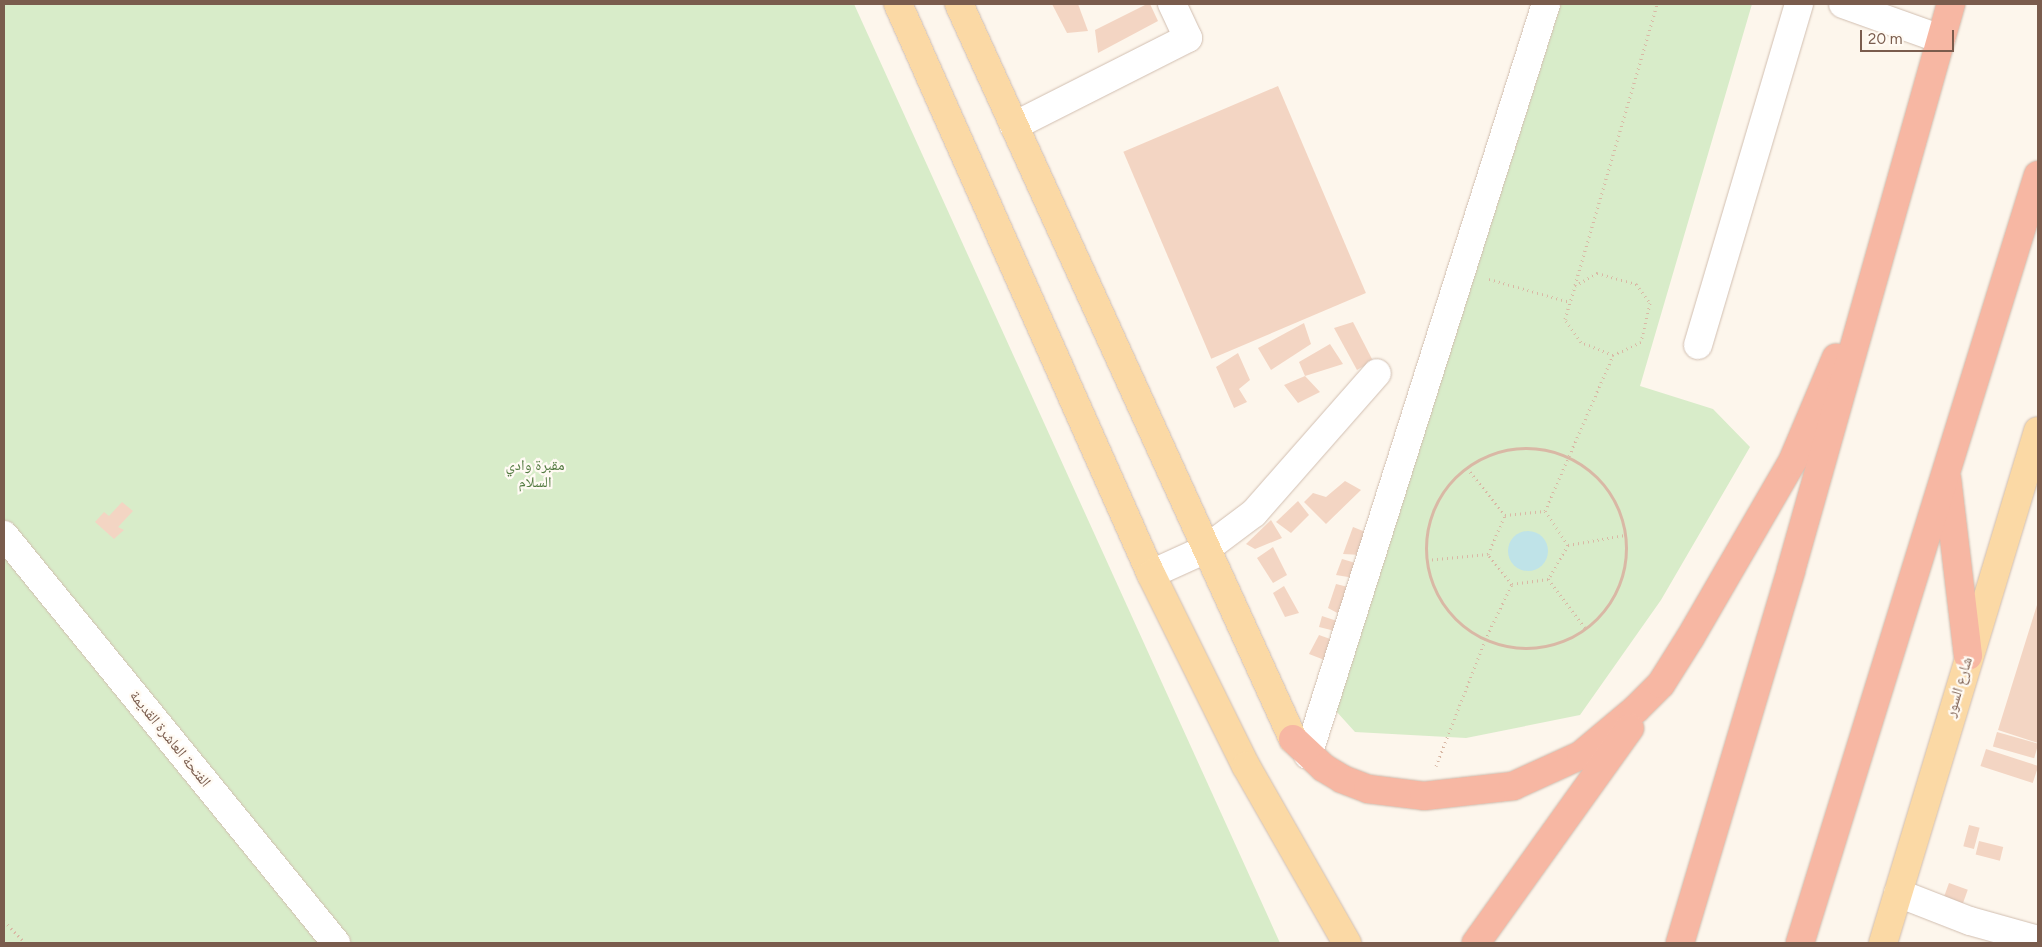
<!DOCTYPE html>
<html>
<head>
<meta charset="utf-8">
<style>
  body { margin:0 }
  #map { position:relative; width:2042px; height:947px; overflow:hidden; background:#fdf6ec; font-family:Figtree,"Noto Naskh Arabic",sans-serif }
  div>[style] { position:absolute }
  [style*='--x'] { left:calc(var(--x)*1px); top:calc(var(--y)*1px); width:calc(var(--w)*1px); rotate:calc(var(--a)*1deg) }
  .green>* { inset:0; background:#d8ecc9 }
  .water>* { inset:0; background:#bfe3e8 }
  .round { border-radius:50% }
  .building>* { inset:0; background:#f3d5c3; transform-origin:0 0 }
  .path>* { height:3px; margin-top:-1.5px; transform-origin:0; background:repeating-linear-gradient(90deg,#d9b8a5 0 1px,transparent 0 5px) }
  .path>.ring { margin:-1.5px; padding:0; box-sizing:content-box; background:none; border:3px solid #d9b8a5; border-radius:50% }
  .roads { filter:drop-shadow(0 0 1px #d1beb0) drop-shadow(0 0 1px #d1beb0) }
  .minor>* { height:28px; margin:-14px; padding:0 14px; transform-origin:14px; border-radius:14px; background:#fff }
  .major>* { height:28px; margin:-14px; padding:0 14px; transform-origin:14px; border-radius:14px; background:#fbd9a5 }
  .highway>* { height:28px; margin:-14px; padding:0 14px; transform-origin:14px; border-radius:14px; background:#f7b7a3 }
  span { translate:-50% -50%; white-space:nowrap; text-align:center; line-height:1.15; -webkit-text-stroke:4.5px #fffaf3; paint-order:stroke }
  .park-label { font-size:15px; color:#537a41 }
  .street-label { font-size:15px; color:#7a5c4d }
  .frame { position:absolute; inset:0; border:5px solid #7a5c4d; pointer-events:none }
  .scale { position:absolute; left:1860px; top:30px; width:94px; height:22px; box-sizing:border-box; border:2px solid #7a5c4d; border-top:0; padding-left:6px; font-size:15px; line-height:18px; white-space:nowrap; color:#7a5c4d; -webkit-text-stroke:4px #fffaf3; paint-order:stroke }
</style>
</head>
<body>
<div id="map">
  <div class="green">
    <div style="clip-path:polygon(4px 4px,854px 4px,1280px 943px,4px 943px)"></div>
    <div style="clip-path:polygon(1561px 4px,1752px 4px,1640px 386px,1713px 409px,1750px 447px,1661px 600px,1580px 715px,1466px 738px,1355px 732px,1336px 711px)"></div>
  </div>
  <div class="water">
    <div class="round" style="left:1508px;top:531px;width:40px;height:40px"></div>
  </div>
  <div class="building">
    <div style="clip-path:polygon(1052px 4px,1078px 4px,1088px 31px,1067px 33px)"></div>
    <div style="clip-path:polygon(1147px 4px,1150px 4px,1158px 21px,1098px 53px,1095px 30px)"></div>
    <div style="left:1278px;top:86px;width:225px;height:168px;rotate:67deg"></div>
    <div style="clip-path:polygon(1353px 322px,1373px 361px,1357px 370px,1334px 328px)"></div>
    <div style="clip-path:polygon(1304px 323px,1311px 344px,1271px 370px,1258px 348px)"></div>
    <div style="clip-path:polygon(1330px 344px,1343px 364px,1305px 376px,1320px 392px,1298px 403px,1284px 385px,1305px 376px,1299px 362px)"></div>
    <div style="clip-path:polygon(1238px 353px,1250px 380px,1239px 389px,1247px 402px,1234px 408px,1216px 367px)"></div>
    <div style="clip-path:polygon(1345px 481px,1361px 490px,1326px 524px,1304px 502px,1313px 493px,1326px 497px)"></div>
    <div style="clip-path:polygon(1298px 501px,1309px 515px,1291px 533px,1276px 522px)"></div>
    <div style="clip-path:polygon(122px 502px,133px 511px,118px 527px,124px 530px,114px 539px,95px 522px,104px 512px,109px 516px)"></div>
    <div style="clip-path:polygon(1271px 520px,1282px 538px,1255px 549px,1246px 544px)"></div>
    <div style="clip-path:polygon(1353px 527px,1368px 533px,1361px 555px,1343px 554px)"></div>
    <div style="clip-path:polygon(1273px 547px,1287px 575px,1273px 583px,1257px 558px)"></div>
    <div style="clip-path:polygon(1342px 559px,1359px 564px,1354px 578px,1336px 575px)"></div>
    <div style="clip-path:polygon(1336px 584px,1348px 587px,1343px 616px,1328px 608px)"></div>
    <div style="clip-path:polygon(1284px 586px,1299px 613px,1285px 617px,1273px 593px)"></div>
    <div style="clip-path:polygon(2037px 605px,2038px 606px,2038px 743px,1998px 730px)"></div>
    <div style="clip-path:polygon(1322px 616px,1340px 622px,1339px 632px,1319px 627px)"></div>
    <div style="clip-path:polygon(1319px 635px,1336px 641px,1327px 661px,1309px 654px)"></div>
    <div style="left:1997px;top:732px;width:43px;height:15px;rotate:16deg"></div>
    <div style="left:1986px;top:749px;width:55px;height:18px;rotate:18deg"></div>
    <div style="left:1969px;top:825px;width:11px;height:22px;rotate:15deg"></div>
    <div style="left:1979px;top:841px;width:25px;height:14px;rotate:14deg"></div>
    <div style="left:1949px;top:883px;width:20px;height:20px;rotate:20deg"></div>
  </div>
  <div class="path">
    <div style="--x:1489;--y:279;--w:84;--a:15.9"></div>
    <div style="--x:1575;--y:285;--w:293;--a:-73.7"></div>
    <div class="ring" style="left:1426px;top:448px;width:197px;height:197px"></div>
    <div style="--x:1467;--y:468;--w:60;--a:51"></div>
    <div style="--x:1545;--y:511;--w:170;--a:-66.4"></div>
    <div style="--x:1613;--y:355;--w:35;--a:-158"></div>
    <div style="--x:1581;--y:342;--w:28;--a:-125"></div>
    <div style="--x:1565;--y:319;--w:34;--a:-73"></div>
    <div style="--x:1575;--y:286;--w:26;--a:-31"></div>
    <div style="--x:1597;--y:273;--w:41;--a:15.8"></div>
    <div style="--x:1636;--y:284;--w:24;--a:54"></div>
    <div style="--x:1650;--y:303;--w:40;--a:103"></div>
    <div style="--x:1641;--y:342;--w:31;--a:155"></div>
    <div style="--x:1545;--y:511;--w:41;--a:55.9"></div>
    <div style="--x:1568;--y:545;--w:39;--a:120"></div>
    <div style="--x:1548;--y:579;--w:36;--a:172"></div>
    <div style="--x:1512;--y:584;--w:38;--a:-129"></div>
    <div style="--x:1488;--y:554;--w:43;--a:-66.4"></div>
    <div style="--x:1505;--y:515;--w:40;--a:-5.7"></div>
    <div style="--x:1568;--y:545;--w:58;--a:-10"></div>
    <div style="--x:1427;--y:560;--w:61;--a:-5.6"></div>
    <div style="--x:1548;--y:579;--w:61;--a:52.9"></div>
    <div style="--x:1436;--y:766;--w:135;--a:-68.7"></div>
    <div style="--x:1485;--y:640;--w:62;--a:-64.3"></div>
    <div style="--x:4;--y:921;--w:30;--a:46"></div>
  </div>
  <div class="roads">
    <div class="minor">
      <div style="--x:1843;--y:4;--w:104;--a:19.7"></div>
      <div style="--x:1014;--y:126;--w:195;--a:-26.8"></div>
      <div style="--x:1188;--y:38;--w:38;--a:-115"></div>
      <div style="--x:1698;--y:345;--w:356;--a:-73.5"></div>
      <div style="--x:4;--y:535;--w:526;--a:50.86"></div>
      <div style="--x:1151;--y:574;--w:60;--a:-24.4"></div>
      <div style="--x:1206;--y:549;--w:60;--a:-36.9"></div>
      <div style="--x:1254;--y:513;--w:186;--a:-48.7"></div>
      <div style="--x:1308;--y:755;--w:788;--a:-72.42"></div>
      <div style="--x:1898;--y:893;--w:77;--a:21.3"></div>
      <div style="--x:1970;--y:921;--w:71;--a:15.6"></div>
    </div>
    <div class="major">
      <div style="--x:898;--y:4;--w:624;--a:66.07"></div>
      <div style="--x:1151;--y:574;--w:214;--a:63.7"></div>
      <div style="--x:1246;--y:766;--w:204;--a:60.3"></div>
      <div style="--x:959;--y:4;--w:807;--a:65.56"></div>
      <div style="--x:1883;--y:943;--w:535;--a:-73.16"></div>
    </div>
    <div class="highway">
      <div style="--x:1947;--y:479;--w:178;--a:83.2"></div>
      <div style="--x:1293;--y:739;--w:42;--a:43.1"></div>
      <div style="--x:1324;--y:768;--w:21;--a:31"></div>
      <div style="--x:1342;--y:779;--w:28;--a:21"></div>
      <div style="--x:1368;--y:789;--w:56;--a:7.1"></div>
      <div style="--x:1424;--y:796;--w:90;--a:-6.4"></div>
      <div style="--x:1513;--y:786;--w:75;--a:-24.5"></div>
      <div style="--x:1581;--y:755;--w:72;--a:-39.9"></div>
      <div style="--x:1636;--y:709;--w:35;--a:-45"></div>
      <div style="--x:1661;--y:684;--w:54;--a:-57.8"></div>
      <div style="--x:1690;--y:638;--w:206;--a:-59.9"></div>
      <div style="--x:1793;--y:460;--w:111;--a:-67.1"></div>
      <div style="--x:1476;--y:943;--w:264;--a:-54.4"></div>
      <div style="--x:1680;--y:943;--w:389;--a:-73.4"></div>
      <div style="--x:1791;--y:570;--w:588;--a:-74.22"></div>
      <div style="--x:1800;--y:943;--w:804;--a:-72.78"></div>
    </div>
  </div>
  <div class="park-label">
    <span style="left:535px;top:474px">مقبرة وادي<br>السلام</span>
  </div>
  <div class="street-label">
    <span style="left:1959px;top:687px;rotate:-73deg">شارع السور</span>
    <span style="left:170px;top:739px;rotate:51deg">الفتحة العاشرة القديمة</span>
  </div>
  <div class="frame"></div>
  <div class="scale">20 m</div>
</div>
</body>
</html>
